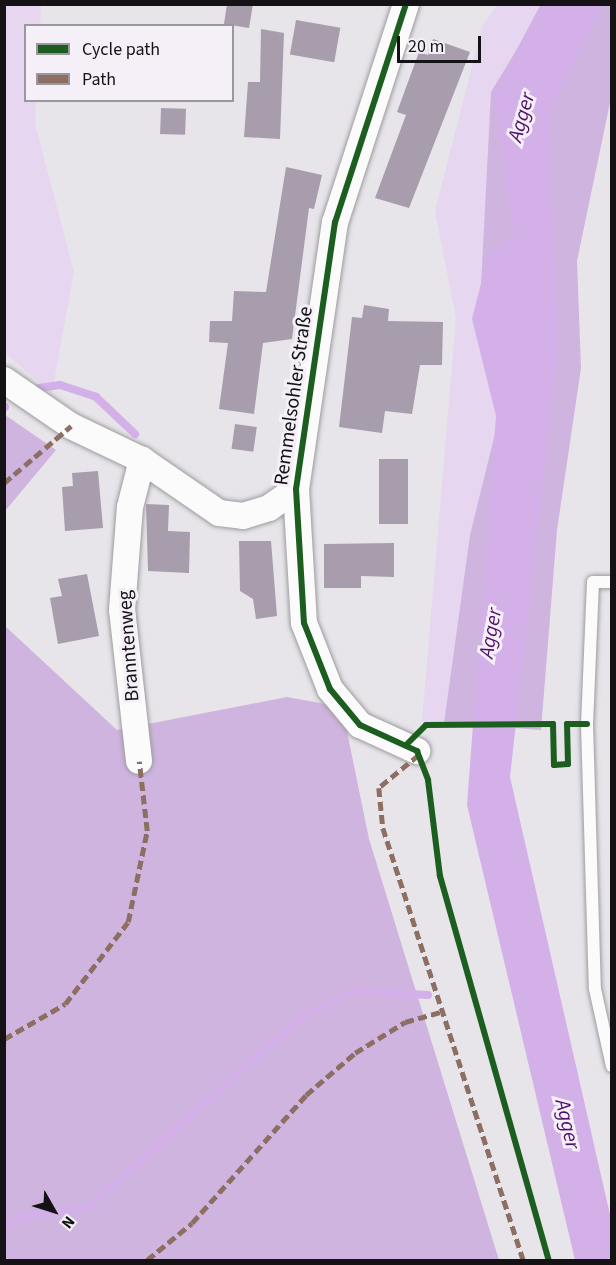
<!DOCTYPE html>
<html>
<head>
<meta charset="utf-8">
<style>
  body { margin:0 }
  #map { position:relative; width:616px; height:1265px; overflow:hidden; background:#e7e5e9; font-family:"Source Sans 3",sans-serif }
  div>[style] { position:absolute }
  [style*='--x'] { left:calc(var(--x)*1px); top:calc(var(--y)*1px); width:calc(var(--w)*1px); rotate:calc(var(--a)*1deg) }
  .green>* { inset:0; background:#e6d6f0 }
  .forest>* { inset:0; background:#cfb4df }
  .water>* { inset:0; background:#d3b0e7 }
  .stream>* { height:8px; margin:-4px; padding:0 4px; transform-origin:4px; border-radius:4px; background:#d3b0e7 }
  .building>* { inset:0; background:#a79dac; transform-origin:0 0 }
  .roads { filter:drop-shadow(0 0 2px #9e9ca0) drop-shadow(0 0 2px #9e9ca0) }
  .lane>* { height:12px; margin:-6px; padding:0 6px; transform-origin:6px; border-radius:6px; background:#fbfbfc }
  .street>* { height:26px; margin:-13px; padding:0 13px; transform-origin:13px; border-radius:13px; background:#fbfbfc }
  .quiet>* { height:4.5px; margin-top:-2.25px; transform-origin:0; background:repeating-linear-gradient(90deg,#8d6e63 0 9px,transparent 0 13.5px) }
  .cycleway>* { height:6px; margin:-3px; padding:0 3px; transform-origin:3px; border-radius:3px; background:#1b5e20 }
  span { translate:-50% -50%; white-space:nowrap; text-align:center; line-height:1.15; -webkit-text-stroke:6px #f5f0f8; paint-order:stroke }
  .street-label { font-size:20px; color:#141215 }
  .water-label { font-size:21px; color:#4f0f6a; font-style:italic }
  .frame { position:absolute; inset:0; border:6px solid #141215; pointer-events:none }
  .legend { position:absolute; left:24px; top:24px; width:210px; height:78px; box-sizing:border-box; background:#f5f0f8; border:2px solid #9b979d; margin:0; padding:8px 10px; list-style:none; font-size:18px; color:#141215 }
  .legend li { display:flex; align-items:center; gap:12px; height:30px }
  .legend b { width:30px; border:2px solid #9b979d }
  .north { position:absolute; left:24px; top:1181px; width:60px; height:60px; -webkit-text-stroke:4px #f5f0f8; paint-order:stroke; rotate:129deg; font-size:16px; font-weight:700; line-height:24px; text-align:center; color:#141215 }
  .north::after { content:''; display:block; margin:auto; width:21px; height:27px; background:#141215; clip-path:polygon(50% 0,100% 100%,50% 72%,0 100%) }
  .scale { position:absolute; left:397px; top:36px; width:84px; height:27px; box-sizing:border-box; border:3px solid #141215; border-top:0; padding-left:8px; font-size:18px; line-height:21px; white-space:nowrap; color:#141215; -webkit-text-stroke:4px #f5f0f8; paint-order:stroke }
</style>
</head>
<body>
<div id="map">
  <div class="green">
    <div style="clip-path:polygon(5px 4px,41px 5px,40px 25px,26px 26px,26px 100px,36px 101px,35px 124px,74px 272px,52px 393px,5px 353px)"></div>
    <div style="clip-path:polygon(497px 5px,544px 5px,500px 413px,470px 535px,444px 723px,422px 721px,456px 318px,435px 211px,482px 27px)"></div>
  </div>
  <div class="forest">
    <div style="clip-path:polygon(544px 5px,611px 5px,611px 98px,577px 261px,581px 368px,557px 530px,541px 730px,444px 723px,470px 535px,500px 413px,480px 305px,491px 92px)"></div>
    <div style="clip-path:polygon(5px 415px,56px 450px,5px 511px)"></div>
    <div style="clip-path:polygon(4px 625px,117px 730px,287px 697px,342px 707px,369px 839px,499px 1260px,5px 1260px)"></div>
  </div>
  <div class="water">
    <div style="clip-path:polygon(541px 4px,603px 5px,549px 113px,558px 349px,510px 777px,611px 1219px,611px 1260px,575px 1260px,467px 805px,496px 416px,472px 319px,489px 252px,513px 235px,494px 92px)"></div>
  </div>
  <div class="stream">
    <div style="--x:39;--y:388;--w:21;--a:-8"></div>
    <div style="--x:60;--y:385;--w:38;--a:18"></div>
    <div style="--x:96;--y:397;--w:54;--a:43.5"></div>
    <div style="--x:4;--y:407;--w:1;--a:0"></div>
    <div style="--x:4;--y:1225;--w:25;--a:-23"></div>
    <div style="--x:27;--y:1215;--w:60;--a:-6.7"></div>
    <div style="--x:87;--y:1208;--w:285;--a:-41.7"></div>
    <div style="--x:300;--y:1018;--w:60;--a:-26.6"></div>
    <div style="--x:354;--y:991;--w:74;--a:3.1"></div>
  </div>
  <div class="building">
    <div style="clip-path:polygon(227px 4px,253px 4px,249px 28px,224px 24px)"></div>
    <div style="left:296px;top:20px;width:45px;height:35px;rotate:10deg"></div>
    <div style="clip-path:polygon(261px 29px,284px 33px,280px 139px,244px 137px,248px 82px,260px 82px)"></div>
    <div style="clip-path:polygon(433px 39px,470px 52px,409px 208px,375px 198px,406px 115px,397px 112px,419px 52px,428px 55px)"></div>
    <div style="left:161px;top:108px;width:25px;height:26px;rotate:2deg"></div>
    <div style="clip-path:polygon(286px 167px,322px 175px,314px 209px,309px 208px,292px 339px,263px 343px,254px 414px,219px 409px,228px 343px,209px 342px,210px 321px,232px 321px,234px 291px,266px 292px)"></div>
    <div style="clip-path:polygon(364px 305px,389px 309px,388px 321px,443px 322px,442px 365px,420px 365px,412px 414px,385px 411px,382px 433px,339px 427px,352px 317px,362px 318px)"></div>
    <div style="left:235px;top:424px;width:22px;height:25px;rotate:8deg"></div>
    <div style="left:379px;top:459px;width:29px;height:65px"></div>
    <div style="clip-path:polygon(98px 471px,103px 528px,65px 531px,62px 487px,73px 486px,72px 473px)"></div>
    <div style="clip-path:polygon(146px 504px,169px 505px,168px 531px,190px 532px,189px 573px,148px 571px)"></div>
    <div style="clip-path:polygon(239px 541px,271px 541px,277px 616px,256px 619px,253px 599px,240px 591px)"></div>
    <div style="clip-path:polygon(394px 543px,394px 577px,361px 576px,361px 588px,324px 588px,324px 544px)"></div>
    <div style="clip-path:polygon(87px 574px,99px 636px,58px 644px,50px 598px,62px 596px,58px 579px)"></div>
  </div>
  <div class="roads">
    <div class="lane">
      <div style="--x:612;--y:582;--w:19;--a:180"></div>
      <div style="--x:593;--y:582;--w:142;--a:92.4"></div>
      <div style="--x:587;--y:724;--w:265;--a:88.3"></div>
      <div style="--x:595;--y:989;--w:79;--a:77.6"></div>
    </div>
    <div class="street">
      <div style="--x:406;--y:4;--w:229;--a:108"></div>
      <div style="--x:335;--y:222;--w:270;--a:98.3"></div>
      <div style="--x:296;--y:489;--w:134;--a:86.6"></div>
      <div style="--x:304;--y:623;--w:71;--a:68.5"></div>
      <div style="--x:330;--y:689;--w:47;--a:50.2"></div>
      <div style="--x:360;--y:725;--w:63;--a:24.5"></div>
      <div style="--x:4;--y:380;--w:81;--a:34.5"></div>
      <div style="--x:71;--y:426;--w:79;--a:25.6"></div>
      <div style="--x:142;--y:460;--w:93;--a:34.5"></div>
      <div style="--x:219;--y:513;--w:24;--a:7"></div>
      <div style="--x:243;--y:516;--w:27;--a:-17"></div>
      <div style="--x:269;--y:508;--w:33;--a:-35"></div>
      <div style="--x:139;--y:761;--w:152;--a:-96.4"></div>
      <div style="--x:122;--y:610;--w:103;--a:-85.6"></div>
      <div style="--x:130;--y:507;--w:49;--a:-75.7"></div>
    </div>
  </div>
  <div class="quiet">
    <div style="--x:4;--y:483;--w:88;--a:-40.4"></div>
    <div style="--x:419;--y:755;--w:52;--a:140.5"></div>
    <div style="--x:379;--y:788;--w:40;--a:84.3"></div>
    <div style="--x:383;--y:828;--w:454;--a:72"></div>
    <div style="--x:4;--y:1039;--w:70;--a:-29.8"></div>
    <div style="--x:65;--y:1004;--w:103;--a:-52.5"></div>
    <div style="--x:128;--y:922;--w:93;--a:-78.2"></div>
    <div style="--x:147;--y:831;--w:70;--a:-96.5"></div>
    <div style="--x:147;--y:1260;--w:58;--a:-39.4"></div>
    <div style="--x:192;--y:1223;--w:171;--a:-48.3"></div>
    <div style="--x:306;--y:1095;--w:65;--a:-40.6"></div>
    <div style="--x:355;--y:1053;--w:59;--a:-31.8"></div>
    <div style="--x:405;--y:1022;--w:41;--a:-15.8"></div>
  </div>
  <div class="cycleway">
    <div style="--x:406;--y:4;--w:229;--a:108"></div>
    <div style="--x:335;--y:222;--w:270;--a:98.3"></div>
    <div style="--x:296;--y:489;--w:134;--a:86.6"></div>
    <div style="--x:304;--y:623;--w:71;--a:68.5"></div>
    <div style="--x:330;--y:689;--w:47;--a:50.2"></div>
    <div style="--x:360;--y:725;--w:63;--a:24.5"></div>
    <div style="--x:417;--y:751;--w:31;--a:69"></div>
    <div style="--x:428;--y:780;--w:97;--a:82.9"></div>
    <div style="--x:440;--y:876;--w:399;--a:74.2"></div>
    <div style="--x:408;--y:743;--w:25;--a:-45"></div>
    <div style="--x:426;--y:725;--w:127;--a:-0.5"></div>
    <div style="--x:553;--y:724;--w:41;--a:88.6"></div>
    <div style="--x:554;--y:765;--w:14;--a:-4"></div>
    <div style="--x:568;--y:764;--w:40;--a:-91.4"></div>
    <div style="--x:567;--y:724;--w:20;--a:0"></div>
  </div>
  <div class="street-label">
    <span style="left:294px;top:396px;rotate:-82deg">Remmelsohler Straße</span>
    <span style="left:129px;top:646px;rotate:-94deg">Branntenweg</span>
  </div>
  <div class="water-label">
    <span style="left:521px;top:117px;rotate:-74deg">Agger</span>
    <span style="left:490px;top:633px;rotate:-80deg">Agger</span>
    <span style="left:568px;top:1124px;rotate:77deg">Agger</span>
  </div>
  <div class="frame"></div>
  <ul class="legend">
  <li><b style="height:8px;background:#1b5e20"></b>Cycle path</li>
  <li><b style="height:8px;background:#8d6e63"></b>Path</li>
  </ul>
  <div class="north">N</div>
  <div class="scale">20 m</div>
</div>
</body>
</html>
